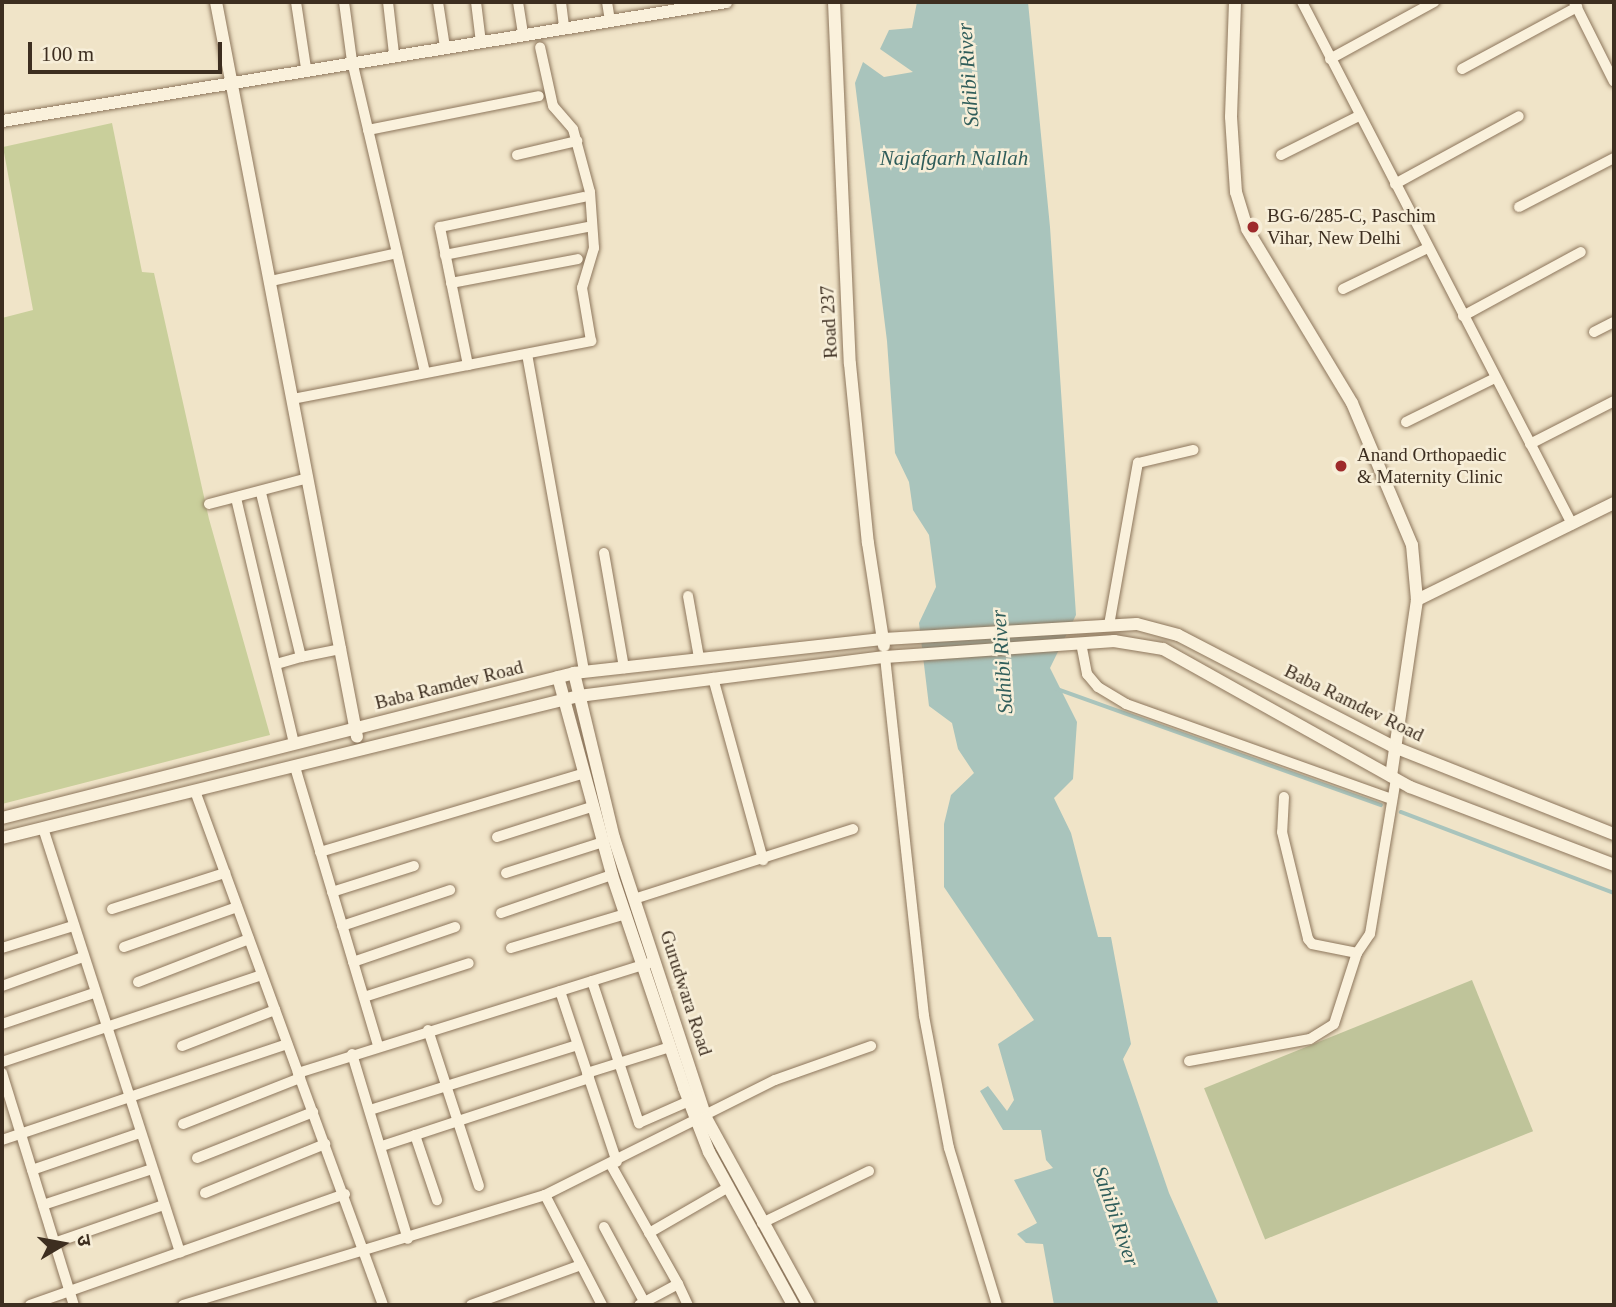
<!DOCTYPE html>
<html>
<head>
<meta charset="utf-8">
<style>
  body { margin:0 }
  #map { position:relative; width:1616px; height:1307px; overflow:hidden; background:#f0e4c8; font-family:"Times New Roman","Noto Sans Devanagari",serif }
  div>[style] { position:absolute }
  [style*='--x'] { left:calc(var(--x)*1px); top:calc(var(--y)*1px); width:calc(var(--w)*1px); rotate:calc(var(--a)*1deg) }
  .green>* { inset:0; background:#c9cf9b }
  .cemetery>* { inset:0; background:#bfc49a; transform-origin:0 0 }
  .water>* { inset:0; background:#a9c4bc }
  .stream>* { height:3.5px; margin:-1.75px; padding:0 1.75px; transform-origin:1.75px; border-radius:1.75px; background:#a9c4bc }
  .roads { filter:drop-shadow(0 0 2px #8d765c) drop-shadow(0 0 2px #8d765c) }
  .minor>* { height:10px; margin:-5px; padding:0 5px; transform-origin:5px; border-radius:5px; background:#faf1dc }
  .tertiary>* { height:12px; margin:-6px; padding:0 6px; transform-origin:6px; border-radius:6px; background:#faf1dc }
  .dots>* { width:19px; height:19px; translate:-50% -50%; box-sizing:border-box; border:4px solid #f7eed8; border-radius:50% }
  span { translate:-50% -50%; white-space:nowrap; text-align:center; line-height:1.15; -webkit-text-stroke:5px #f7eed8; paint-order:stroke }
  .poi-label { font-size:19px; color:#3d2e20 }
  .left { translate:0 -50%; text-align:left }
  .street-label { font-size:19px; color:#3d2e20 }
  .water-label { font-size:21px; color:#2f5d5a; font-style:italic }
  .frame { position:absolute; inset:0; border:4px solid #3d2e20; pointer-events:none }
  .north { position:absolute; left:28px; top:1209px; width:70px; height:70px; -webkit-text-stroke:5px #f7eed8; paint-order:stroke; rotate:80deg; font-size:19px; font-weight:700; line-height:28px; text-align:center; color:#3d2e20 }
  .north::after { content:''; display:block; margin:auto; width:24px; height:32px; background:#3d2e20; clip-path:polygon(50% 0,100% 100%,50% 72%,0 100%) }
  .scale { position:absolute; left:28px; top:42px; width:194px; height:32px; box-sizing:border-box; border:4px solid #3d2e20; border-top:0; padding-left:9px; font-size:21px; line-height:24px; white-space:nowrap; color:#3d2e20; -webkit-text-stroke:5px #f7eed8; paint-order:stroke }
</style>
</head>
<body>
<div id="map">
  <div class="green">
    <div style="clip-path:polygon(112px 123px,142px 272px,154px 273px,209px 519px,270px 735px,2px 804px,2px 318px,33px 310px,3px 147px)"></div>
  </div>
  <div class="cemetery">
    <div style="left:1472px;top:980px;width:163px;height:289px;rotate:68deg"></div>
  </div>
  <div class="water">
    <div style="clip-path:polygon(917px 2px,1028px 2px,1050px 227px,1076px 615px,1050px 668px,1077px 722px,1073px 779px,1054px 798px,1071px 833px,1098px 937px,1111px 937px,1131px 1044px,1123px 1059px,1169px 1193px,1219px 1305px,1054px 1305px,1043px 1244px,1026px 1243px,1017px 1234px,1037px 1223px,1014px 1180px,1053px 1168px,1046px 1160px,1041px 1130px,1003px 1130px,980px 1091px,988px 1086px,1007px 1111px,1014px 1100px,998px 1044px,1034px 1020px,944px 887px,944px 824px,951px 795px,974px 773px,958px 749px,952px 723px,929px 706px,919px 623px,936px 587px,929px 535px,913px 510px,909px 482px,895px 453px,887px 341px,855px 83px,863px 62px,884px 77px,913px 72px,880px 49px,889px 30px,912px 28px)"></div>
  </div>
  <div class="stream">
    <div style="--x:1057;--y:689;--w:344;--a:19.7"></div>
    <div style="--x:1401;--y:812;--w:228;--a:20.8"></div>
  </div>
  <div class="roads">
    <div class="minor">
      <div style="--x:296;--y:2;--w:67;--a:81.4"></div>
      <div style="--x:344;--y:2;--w:60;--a:82.3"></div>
      <div style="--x:352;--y:61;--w:320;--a:76.8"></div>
      <div style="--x:388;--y:2;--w:52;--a:83.4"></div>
      <div style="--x:438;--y:2;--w:46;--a:81.2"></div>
      <div style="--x:476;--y:2;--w:38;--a:83"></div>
      <div style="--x:518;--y:2;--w:32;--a:81"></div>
      <div style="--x:561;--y:2;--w:25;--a:83"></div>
      <div style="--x:607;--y:2;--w:18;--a:81"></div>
      <div style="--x:1302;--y:2;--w:588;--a:62.65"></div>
      <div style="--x:1574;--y:2;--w:89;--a:63.4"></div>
      <div style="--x:1330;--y:59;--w:119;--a:-28.7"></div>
      <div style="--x:1462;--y:69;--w:131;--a:-28.3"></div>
      <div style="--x:368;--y:130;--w:174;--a:-11.2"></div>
      <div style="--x:517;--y:155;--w:62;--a:-13.1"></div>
      <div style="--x:1281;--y:155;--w:87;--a:-26.6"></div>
      <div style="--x:1395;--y:184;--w:141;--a:-28.7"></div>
      <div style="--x:1519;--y:207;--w:107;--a:-27.3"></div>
      <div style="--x:445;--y:255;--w:146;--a:-11.1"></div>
      <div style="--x:271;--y:281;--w:129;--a:-12.5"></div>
      <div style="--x:451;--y:283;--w:129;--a:-10.7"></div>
      <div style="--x:1343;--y:289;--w:94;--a:-25.8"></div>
      <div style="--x:1463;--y:316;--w:134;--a:-28.5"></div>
      <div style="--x:1594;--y:332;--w:22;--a:-27"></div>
      <div style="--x:527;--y:354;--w:323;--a:79.8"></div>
      <div style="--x:468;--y:365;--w:141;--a:-101.5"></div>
      <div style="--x:440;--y:227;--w:147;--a:-11.8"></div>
      <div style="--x:293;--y:399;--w:304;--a:-11"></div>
      <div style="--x:591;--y:341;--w:54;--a:-99.6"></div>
      <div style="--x:582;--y:288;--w:42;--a:-73.3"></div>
      <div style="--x:594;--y:248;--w:56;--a:-94.1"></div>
      <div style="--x:590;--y:192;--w:65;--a:-105.1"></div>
      <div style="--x:573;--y:129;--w:30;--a:-131"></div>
      <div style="--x:553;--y:106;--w:60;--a:-102.4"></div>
      <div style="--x:1406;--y:422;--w:99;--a:-26.3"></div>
      <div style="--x:1530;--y:444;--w:94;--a:-27.1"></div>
      <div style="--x:261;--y:493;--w:169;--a:76.3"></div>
      <div style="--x:301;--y:657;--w:26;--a:164"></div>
      <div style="--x:236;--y:498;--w:253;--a:76.7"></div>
      <div style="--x:209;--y:504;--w:102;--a:-14.7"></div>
      <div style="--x:604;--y:553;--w:117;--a:80.1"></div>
      <div style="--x:688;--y:596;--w:63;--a:79.9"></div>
      <div style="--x:1109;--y:625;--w:165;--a:-79.9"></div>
      <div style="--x:1138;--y:463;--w:57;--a:-13.3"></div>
      <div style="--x:1081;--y:643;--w:32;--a:79"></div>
      <div style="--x:1087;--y:674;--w:17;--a:50"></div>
      <div style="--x:1098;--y:687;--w:33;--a:31"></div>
      <div style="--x:1126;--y:704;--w:282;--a:19.7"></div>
      <div style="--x:301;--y:657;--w:41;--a:-11.3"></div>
      <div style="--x:885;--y:657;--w:361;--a:83.8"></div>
      <div style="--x:924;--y:1016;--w:134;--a:79.3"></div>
      <div style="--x:949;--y:1148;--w:164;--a:73"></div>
      <div style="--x:713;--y:678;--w:189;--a:74.6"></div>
      <div style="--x:295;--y:767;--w:290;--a:73.4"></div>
      <div style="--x:195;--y:791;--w:300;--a:69.9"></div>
      <div style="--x:1284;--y:797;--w:35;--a:93"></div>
      <div style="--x:1282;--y:832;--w:110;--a:76.3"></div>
      <div style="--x:1308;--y:939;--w:6;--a:51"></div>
      <div style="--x:1312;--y:944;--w:46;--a:11.3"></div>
      <div style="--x:43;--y:828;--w:446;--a:72.1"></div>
      <div style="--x:497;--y:837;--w:99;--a:-17.7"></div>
      <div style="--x:320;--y:852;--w:273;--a:-16.6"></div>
      <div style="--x:506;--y:873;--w:102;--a:-17.7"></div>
      <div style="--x:332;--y:892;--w:86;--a:-17.6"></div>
      <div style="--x:634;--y:899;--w:230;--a:-17.7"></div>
      <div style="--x:112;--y:909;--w:119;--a:-17.7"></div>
      <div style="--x:501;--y:913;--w:117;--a:-18.9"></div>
      <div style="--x:342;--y:926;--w:114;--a:-18.4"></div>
      <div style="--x:124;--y:947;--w:120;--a:-19.5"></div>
      <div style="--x:2;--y:948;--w:74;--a:-17.2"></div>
      <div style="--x:511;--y:948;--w:120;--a:-16.5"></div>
      <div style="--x:353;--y:962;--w:108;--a:-18.9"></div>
      <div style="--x:592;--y:981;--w:150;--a:71.7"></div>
      <div style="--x:639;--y:1123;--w:55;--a:-23.7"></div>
      <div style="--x:138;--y:982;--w:119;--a:-21.2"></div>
      <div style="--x:2;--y:986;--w:86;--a:-19.7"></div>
      <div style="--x:560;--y:991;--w:180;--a:71.6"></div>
      <div style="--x:364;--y:997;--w:110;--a:-17.9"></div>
      <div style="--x:2;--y:1024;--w:97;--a:-18.6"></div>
      <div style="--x:428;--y:1030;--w:164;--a:71.9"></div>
      <div style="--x:182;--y:1046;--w:100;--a:-21.2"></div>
      <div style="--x:352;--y:1054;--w:193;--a:73.2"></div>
      <div style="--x:1189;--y:1061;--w:123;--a:-10.3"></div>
      <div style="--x:1310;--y:1039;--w:28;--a:-32"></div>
      <div style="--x:1334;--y:1024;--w:75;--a:-72.1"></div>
      <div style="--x:1357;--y:953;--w:23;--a:-56"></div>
      <div style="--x:1370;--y:934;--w:157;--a:-80.5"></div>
      <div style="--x:2;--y:1062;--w:274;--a:-18.5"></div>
      <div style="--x:2;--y:1073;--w:243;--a:72.8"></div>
      <div style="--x:587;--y:1073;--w:87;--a:-17.4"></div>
      <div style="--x:370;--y:1110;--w:217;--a:-17.4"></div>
      <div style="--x:183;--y:1124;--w:126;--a:-21.5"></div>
      <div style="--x:415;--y:1135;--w:69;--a:71.3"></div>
      <div style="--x:2;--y:1140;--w:301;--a:-18.6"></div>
      <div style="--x:382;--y:1146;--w:218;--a:-18.2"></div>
      <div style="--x:197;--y:1158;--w:125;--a:-21.6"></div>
      <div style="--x:611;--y:1165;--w:137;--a:60.6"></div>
      <div style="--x:678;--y:1284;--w:44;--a:151.7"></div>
      <div style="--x:32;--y:1170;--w:114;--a:-18.9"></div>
      <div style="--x:205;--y:1193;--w:130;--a:-22.2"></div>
      <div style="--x:545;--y:1195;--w:124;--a:62.6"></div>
      <div style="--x:43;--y:1205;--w:115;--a:-18.3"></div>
      <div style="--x:762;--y:1223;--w:119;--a:-25.9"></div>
      <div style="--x:604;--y:1227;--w:89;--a:61.7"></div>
      <div style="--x:649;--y:1233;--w:90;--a:-30"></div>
      <div style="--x:54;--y:1243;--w:116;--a:-19.1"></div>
      <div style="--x:678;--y:1284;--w:23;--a:65"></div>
      <div style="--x:30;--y:1305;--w:334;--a:-19.4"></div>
      <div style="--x:183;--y:1305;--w:378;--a:-16.9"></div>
      <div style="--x:545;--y:1195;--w:257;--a:-26.6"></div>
      <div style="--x:775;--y:1080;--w:102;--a:-19.5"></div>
      <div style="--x:383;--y:1305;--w:247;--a:-110.1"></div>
      <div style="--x:298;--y:1073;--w:369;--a:-17.4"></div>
      <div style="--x:471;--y:1305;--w:117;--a:-20"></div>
    </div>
    <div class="tertiary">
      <div style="--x:216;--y:2;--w:748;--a:79.14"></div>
      <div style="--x:834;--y:2;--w:362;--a:87.5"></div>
      <div style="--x:850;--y:364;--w:180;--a:84.3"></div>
      <div style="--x:868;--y:543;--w:104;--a:81.2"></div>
      <div style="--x:1235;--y:2;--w:115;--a:92"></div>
      <div style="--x:1231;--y:117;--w:75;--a:86.2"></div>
      <div style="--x:1236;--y:192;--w:39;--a:73"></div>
      <div style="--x:1247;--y:229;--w:203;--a:58.9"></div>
      <div style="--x:1352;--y:403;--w:154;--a:67.1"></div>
      <div style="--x:1412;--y:545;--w:55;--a:84.8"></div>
      <div style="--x:1417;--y:600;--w:178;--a:98.4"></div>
      <div style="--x:2;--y:121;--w:734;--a:-9.33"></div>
      <div style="--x:1417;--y:600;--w:220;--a:-26.2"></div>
      <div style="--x:574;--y:673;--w:170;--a:76.4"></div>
      <div style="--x:614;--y:838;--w:295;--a:71.8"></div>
      <div style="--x:706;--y:1118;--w:213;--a:61.2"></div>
      <div style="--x:558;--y:677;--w:205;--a:74.7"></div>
      <div style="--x:612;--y:875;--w:225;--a:71.3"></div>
      <div style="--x:684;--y:1088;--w:69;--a:68.7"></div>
      <div style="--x:709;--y:1152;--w:175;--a:61.2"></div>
      <div style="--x:2;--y:818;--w:590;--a:-14.22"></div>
      <div style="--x:574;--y:673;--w:312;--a:-6.3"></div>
      <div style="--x:884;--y:639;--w:253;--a:-3.4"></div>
      <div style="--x:1137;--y:624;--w:42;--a:15"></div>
      <div style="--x:1178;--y:635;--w:243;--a:27.4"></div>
      <div style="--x:1394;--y:747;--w:237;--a:21.6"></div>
      <div style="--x:2;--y:838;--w:594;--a:-13.83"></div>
      <div style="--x:579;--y:696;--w:308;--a:-7.3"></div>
      <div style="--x:885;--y:657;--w:230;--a:-4"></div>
      <div style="--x:1114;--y:641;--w:50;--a:9.3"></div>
      <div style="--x:1163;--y:649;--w:283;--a:29.2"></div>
      <div style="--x:1410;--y:787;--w:218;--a:20.9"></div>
    </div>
  </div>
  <div class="dots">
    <div style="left:1253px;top:227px;background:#9e2a2b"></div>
    <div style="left:1341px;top:466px;background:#9e2a2b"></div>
  </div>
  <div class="poi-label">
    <span class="left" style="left:1267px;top:227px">BG-6/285-C, Paschim<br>Vihar, New Delhi</span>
    <span class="left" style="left:1357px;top:466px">Anand Orthopaedic<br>&amp; Maternity Clinic</span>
  </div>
  <div class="street-label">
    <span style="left:829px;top:322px;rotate:-93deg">Road 237</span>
    <span style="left:449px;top:685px;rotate:-14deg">Baba Ramdev Road</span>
    <span style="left:1354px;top:703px;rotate:26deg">Baba Ramdev Road</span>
    <span style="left:686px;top:993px;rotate:72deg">Gurudwara Road</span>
  </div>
  <div class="water-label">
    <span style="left:968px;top:75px;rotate:-94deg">Sahibi River</span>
    <span style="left:954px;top:158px">Najafgarh Nallah</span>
    <span style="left:1002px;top:662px;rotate:-94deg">Sahibi River</span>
    <span style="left:1116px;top:1216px;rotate:71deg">Sahibi River</span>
  </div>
  <div class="frame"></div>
  <div class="north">उ</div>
  <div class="scale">100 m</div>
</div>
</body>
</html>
